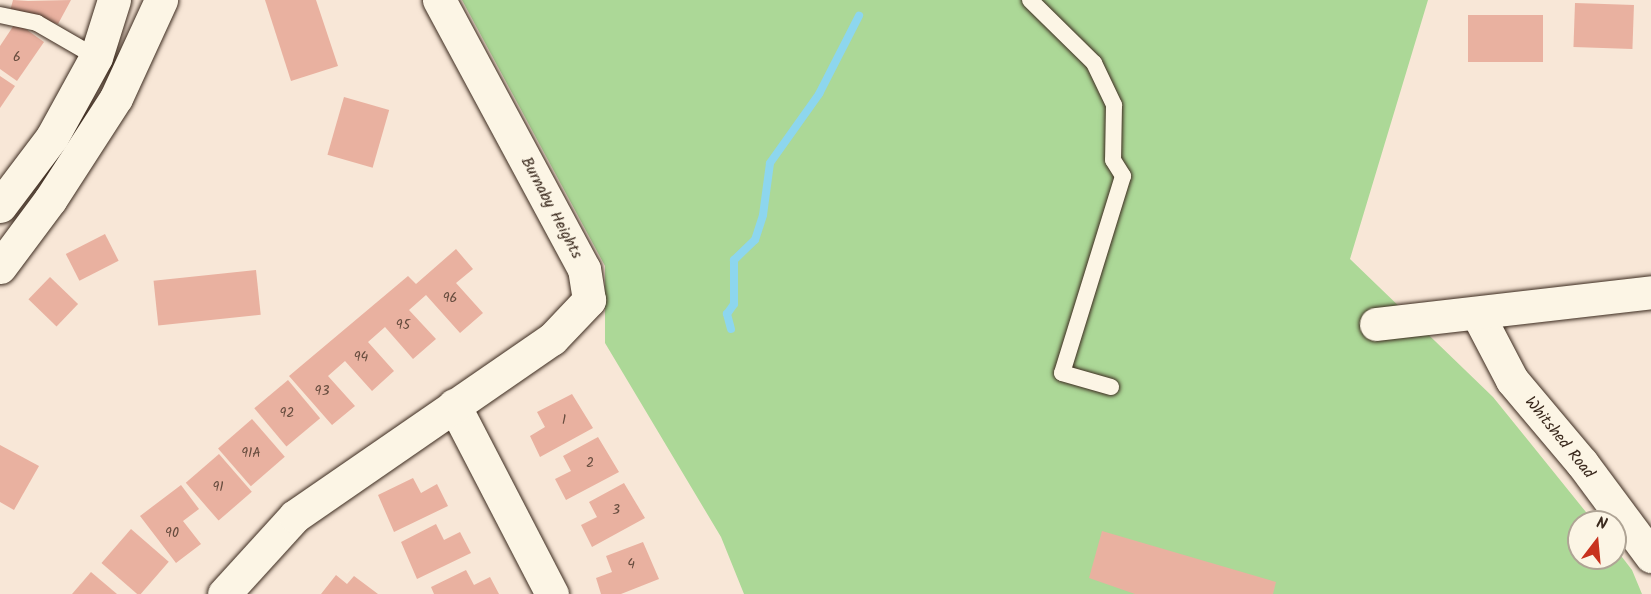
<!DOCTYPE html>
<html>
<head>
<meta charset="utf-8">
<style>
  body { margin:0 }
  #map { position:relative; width:1651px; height:594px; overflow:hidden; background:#f8e7d7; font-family:Kalam,sans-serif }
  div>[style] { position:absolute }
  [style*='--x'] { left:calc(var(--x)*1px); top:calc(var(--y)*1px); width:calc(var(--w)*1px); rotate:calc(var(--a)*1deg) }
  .green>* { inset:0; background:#acd897 }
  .stream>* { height:8px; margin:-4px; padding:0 4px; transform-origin:4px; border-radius:4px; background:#8dd6ee }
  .building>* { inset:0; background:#e9b1a0; transform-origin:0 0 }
  .roads { filter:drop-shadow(0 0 2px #3b2a1e) drop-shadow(0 0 2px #3b2a1e) }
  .lane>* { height:16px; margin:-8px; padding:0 8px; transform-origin:8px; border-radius:8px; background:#fcf5e5 }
  .street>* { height:33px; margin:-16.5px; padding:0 16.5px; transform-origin:16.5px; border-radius:16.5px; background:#fcf5e5 }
  .secondary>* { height:33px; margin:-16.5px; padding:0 16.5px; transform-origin:16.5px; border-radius:16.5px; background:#fcf5e5 }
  span { translate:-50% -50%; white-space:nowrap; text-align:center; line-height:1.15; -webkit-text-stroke:4.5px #fcf5e5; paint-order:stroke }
  .number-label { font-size:14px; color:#664c3e }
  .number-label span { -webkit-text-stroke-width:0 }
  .street-label { font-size:16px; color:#3b2a1e }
  .north { position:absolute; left:1567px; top:510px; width:60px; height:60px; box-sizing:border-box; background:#fcf5e5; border:2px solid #afa495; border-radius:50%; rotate:16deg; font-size:16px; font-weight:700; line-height:24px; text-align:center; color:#3b2a1e }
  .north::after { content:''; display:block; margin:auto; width:21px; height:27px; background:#c8321e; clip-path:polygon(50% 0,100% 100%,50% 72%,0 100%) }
</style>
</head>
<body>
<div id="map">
  <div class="green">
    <div style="clip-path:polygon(462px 0,1428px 0,1350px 259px,1493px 397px,1594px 522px,1579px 522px,1579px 558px,1615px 558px,1615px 548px,1632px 570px,1642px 594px,744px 594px,721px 537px,605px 343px,605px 266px)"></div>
  </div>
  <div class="stream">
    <div style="--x:731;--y:329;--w:16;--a:-105"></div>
    <div style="--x:727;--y:314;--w:12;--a:-55"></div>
    <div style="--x:734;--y:304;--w:44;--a:-90"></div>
    <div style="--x:734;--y:260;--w:29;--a:-44"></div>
    <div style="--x:755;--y:240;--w:26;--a:-72"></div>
    <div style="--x:763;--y:215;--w:52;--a:-82.3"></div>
    <div style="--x:770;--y:163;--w:85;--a:-54.6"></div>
    <div style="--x:819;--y:94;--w:88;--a:-62.9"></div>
  </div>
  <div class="building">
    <div style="clip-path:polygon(13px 0,28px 1px,71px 0,58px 24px,10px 11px)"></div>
    <div style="clip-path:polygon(265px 0,316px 0,338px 66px,291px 81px)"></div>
    <div style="left:1575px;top:3px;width:59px;height:44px;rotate:2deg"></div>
    <div style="left:1543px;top:15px;width:47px;height:75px;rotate:90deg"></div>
    <div style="clip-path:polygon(16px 22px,44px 42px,17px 81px,0 69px,0 46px)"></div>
    <div style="clip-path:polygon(0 76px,15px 86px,0 108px)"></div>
    <div style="left:344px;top:97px;width:47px;height:60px;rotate:16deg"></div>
    <div style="left:105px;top:234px;width:30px;height:44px;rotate:63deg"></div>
    <div style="clip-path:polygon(456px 249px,473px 269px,456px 283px,483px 313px,460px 333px,426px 295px,409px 310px,436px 339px,413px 359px,385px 327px,368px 342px,394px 371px,372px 391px,345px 361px,328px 376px,355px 406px,332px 425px,289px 376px,408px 276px,416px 284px)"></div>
    <div style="left:256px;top:270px;width:45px;height:103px;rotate:84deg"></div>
    <div style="left:50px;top:277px;width:39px;height:31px;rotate:44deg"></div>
    <div style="left:288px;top:380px;width:50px;height:44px;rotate:50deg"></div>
    <div style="clip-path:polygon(572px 394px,593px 428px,540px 457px,530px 436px,545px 427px,537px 412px)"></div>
    <div style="left:252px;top:419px;width:50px;height:45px;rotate:49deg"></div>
    <div style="clip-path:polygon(598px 437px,619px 472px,566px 500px,555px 479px,571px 471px,563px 456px)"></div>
    <div style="clip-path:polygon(0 445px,39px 466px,14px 510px,0 502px)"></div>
    <div style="left:219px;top:454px;width:50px;height:44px;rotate:49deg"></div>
    <div style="clip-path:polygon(413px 478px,421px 493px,437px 484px,448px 506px,394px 532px,378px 495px)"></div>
    <div style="clip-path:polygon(624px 483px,645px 518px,592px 547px,581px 525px,597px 517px,589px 502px)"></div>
    <div style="clip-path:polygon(181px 485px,199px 509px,183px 521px,201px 544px,176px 563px,140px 516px)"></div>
    <div style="clip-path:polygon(436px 524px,444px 540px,460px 532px,471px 553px,417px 579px,401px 542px)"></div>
    <div style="left:131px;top:529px;width:50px;height:45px;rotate:41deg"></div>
    <div style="clip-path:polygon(1102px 531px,1276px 582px,1273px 594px,1135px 594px,1089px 578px)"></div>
    <div style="clip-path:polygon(643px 542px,659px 579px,621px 594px,601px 594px,596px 578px,612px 572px,606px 556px)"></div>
    <div style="clip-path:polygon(466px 570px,474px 585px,490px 577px,499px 594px,434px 594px,431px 587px)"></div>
    <div style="clip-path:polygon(91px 572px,117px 594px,72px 594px)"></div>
    <div style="clip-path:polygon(336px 575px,347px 584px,354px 576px,378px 594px,321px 594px)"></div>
  </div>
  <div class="roads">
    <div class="lane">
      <div style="--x:1030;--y:0;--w:90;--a:44.5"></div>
      <div style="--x:1094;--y:63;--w:47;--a:64.5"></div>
      <div style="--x:1114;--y:105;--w:55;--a:91"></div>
      <div style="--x:1113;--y:160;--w:19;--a:58"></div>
      <div style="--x:1123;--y:176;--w:206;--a:107.2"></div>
      <div style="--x:1062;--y:373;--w:51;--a:15.9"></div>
      <div style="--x:0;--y:15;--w:38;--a:12"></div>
      <div style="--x:37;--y:23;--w:68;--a:30"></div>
    </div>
    <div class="street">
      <div style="--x:0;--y:206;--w:86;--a:-53"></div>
      <div style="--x:52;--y:137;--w:91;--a:-61.2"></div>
      <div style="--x:96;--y:57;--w:60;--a:-72.5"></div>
      <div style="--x:1477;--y:313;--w:76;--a:62.4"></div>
      <div style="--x:1512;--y:380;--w:109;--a:49.9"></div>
      <div style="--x:1582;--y:463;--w:116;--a:53.4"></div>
      <div style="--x:1376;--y:324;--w:277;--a:-6.6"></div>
      <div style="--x:454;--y:405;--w:213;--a:62.6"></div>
      <div style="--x:224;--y:594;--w:105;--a:-47.7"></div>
      <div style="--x:295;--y:516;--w:312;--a:-34.6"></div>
      <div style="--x:552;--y:339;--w:54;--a:-46.5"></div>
      <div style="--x:589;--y:300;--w:31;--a:-99"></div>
      <div style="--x:584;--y:269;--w:306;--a:-118.3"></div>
    </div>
    <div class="secondary">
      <div style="--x:0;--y:267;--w:84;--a:-53.3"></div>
      <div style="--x:50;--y:200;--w:121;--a:-57.1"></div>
      <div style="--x:116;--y:98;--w:108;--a:-65.3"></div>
    </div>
  </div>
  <div class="number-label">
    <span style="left:17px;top:57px">6</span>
    <span style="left:450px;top:298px">96</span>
    <span style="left:403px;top:325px">95</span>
    <span style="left:361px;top:357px">94</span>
    <span style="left:322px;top:391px">93</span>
    <span style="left:287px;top:413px">92</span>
    <span style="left:564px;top:420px">1</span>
    <span style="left:251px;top:453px">91A</span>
    <span style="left:590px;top:463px">2</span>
    <span style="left:218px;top:487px">91</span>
    <span style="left:616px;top:510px">3</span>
    <span style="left:172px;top:533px">90</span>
    <span style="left:631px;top:564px">4</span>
  </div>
  <div class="street-label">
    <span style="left:551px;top:208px;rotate:62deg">Burnaby Heights</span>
    <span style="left:1559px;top:438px;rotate:51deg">Whitshed Road</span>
  </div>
  <div class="north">N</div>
</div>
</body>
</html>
